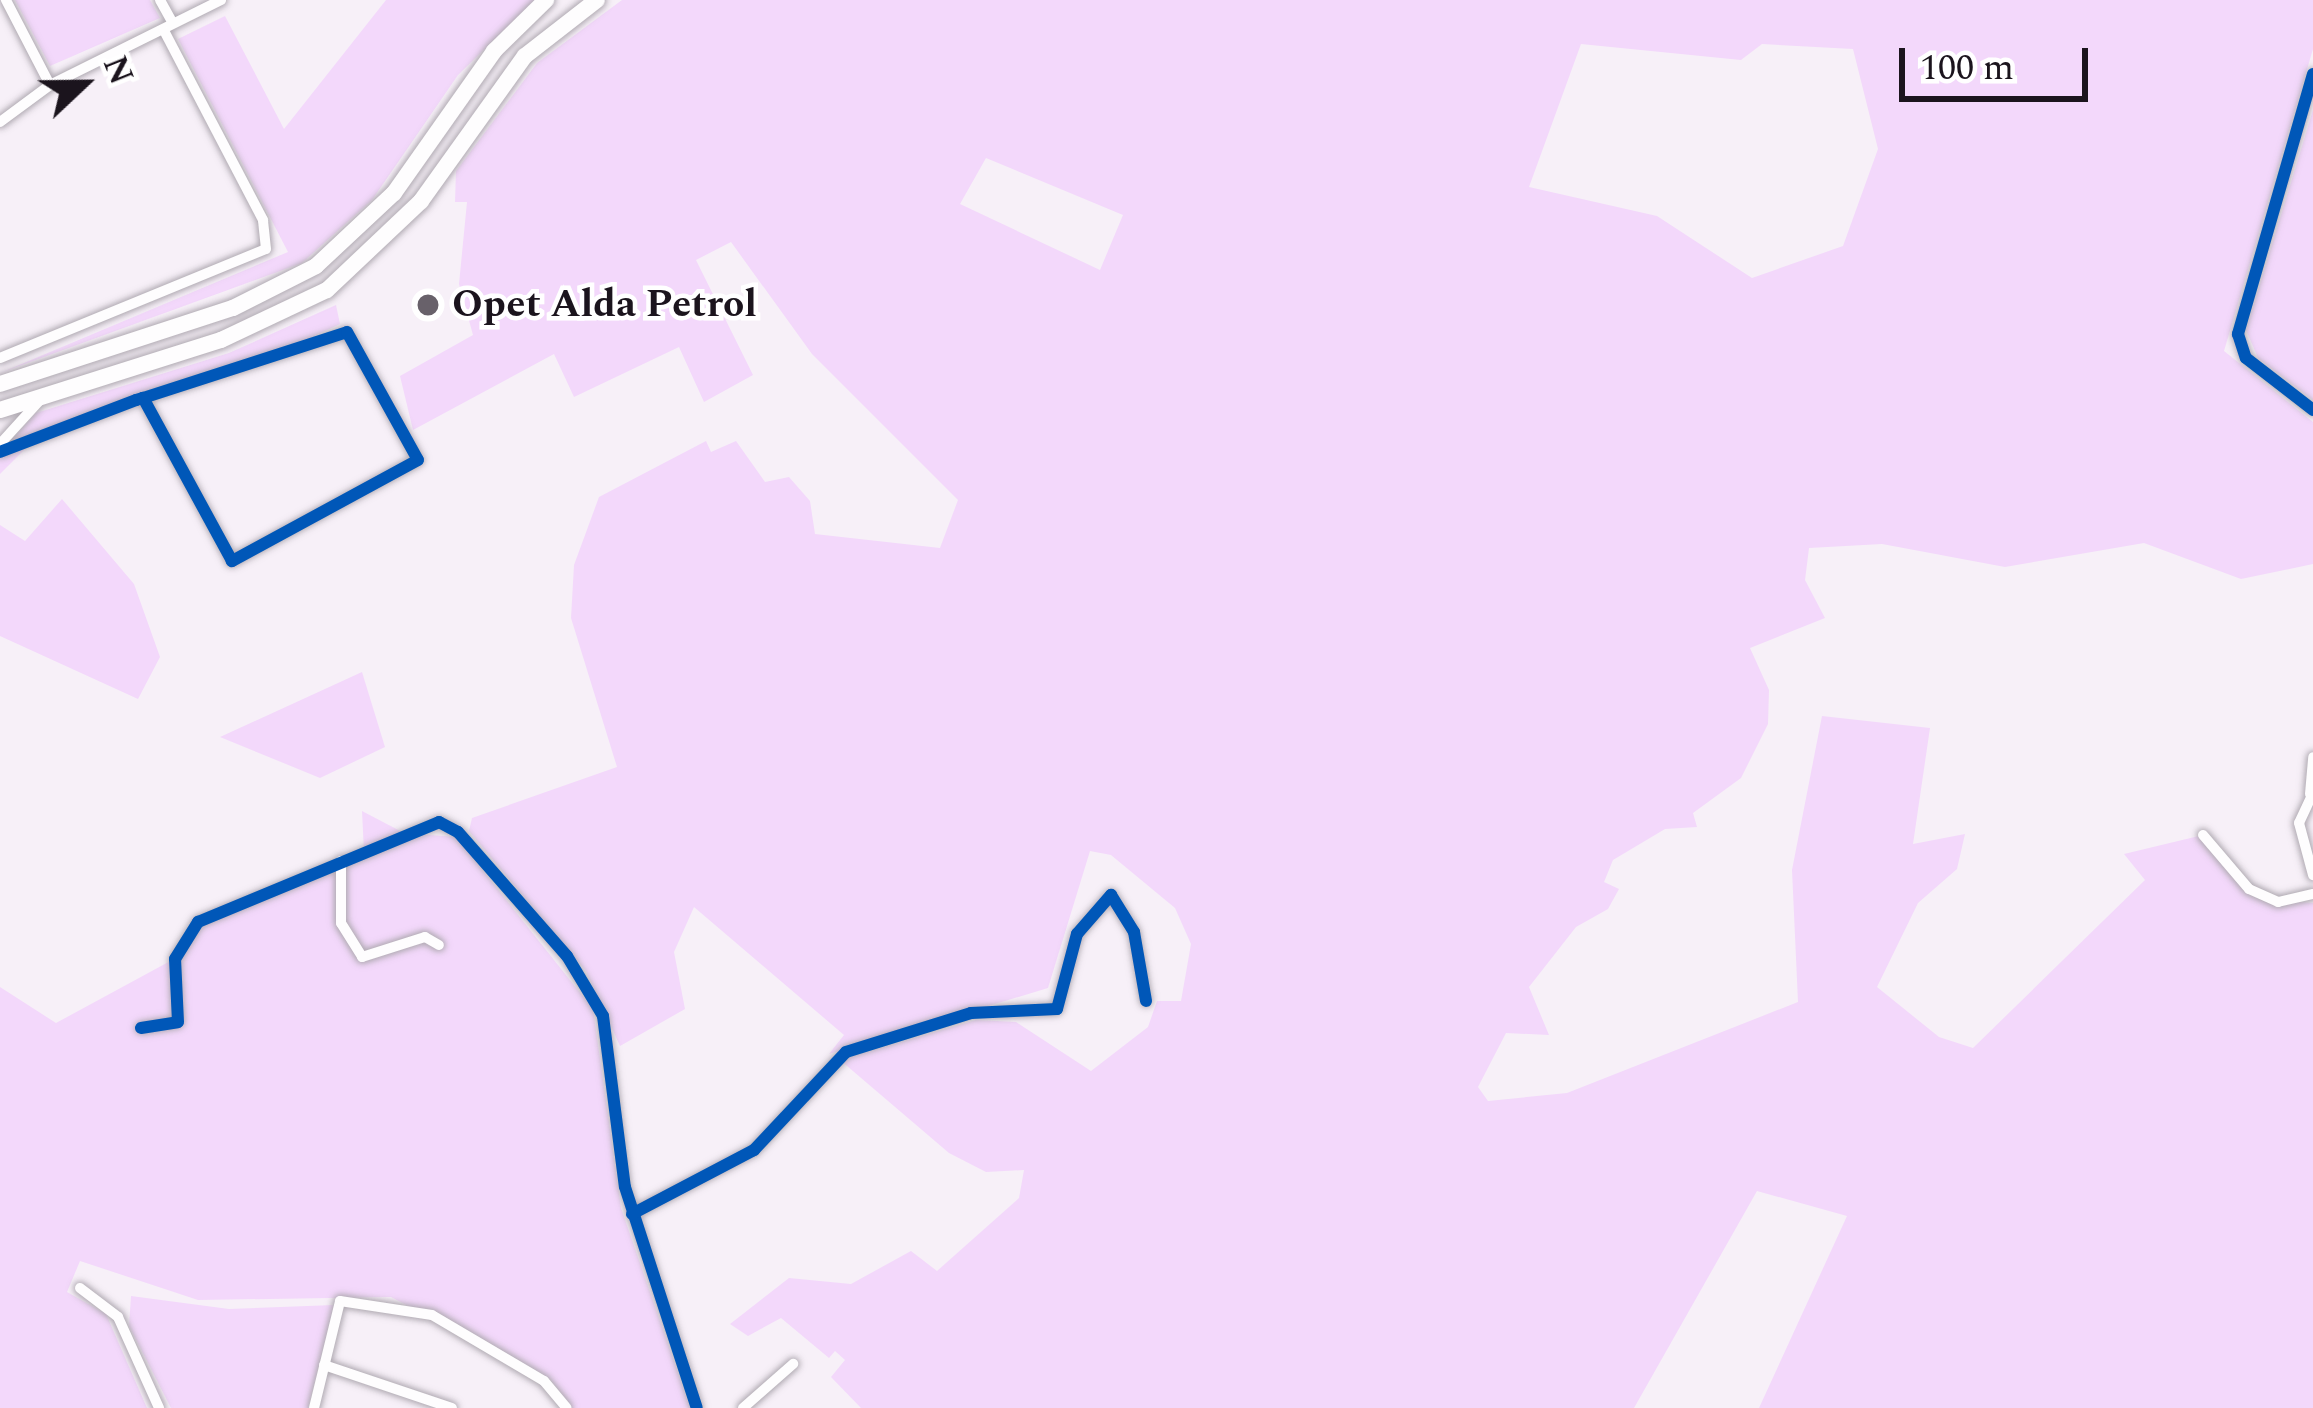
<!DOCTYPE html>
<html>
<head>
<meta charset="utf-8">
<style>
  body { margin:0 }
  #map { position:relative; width:2313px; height:1408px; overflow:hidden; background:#f7f0f8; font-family:Spectral,serif }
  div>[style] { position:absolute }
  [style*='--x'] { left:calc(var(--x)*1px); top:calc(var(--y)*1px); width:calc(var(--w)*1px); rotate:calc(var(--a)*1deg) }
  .green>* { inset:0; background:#f3d8fb }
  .roads { filter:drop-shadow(0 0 3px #b0aab2) drop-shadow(0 0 3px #b0aab2) }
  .street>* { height:10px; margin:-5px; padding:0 5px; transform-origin:5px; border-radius:5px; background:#fefdfe }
  .primary>* { height:16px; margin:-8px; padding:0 8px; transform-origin:8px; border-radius:8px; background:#fefdfe }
  .cycleway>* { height:12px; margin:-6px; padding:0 6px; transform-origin:6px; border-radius:6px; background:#0057b8 }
  .dots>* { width:33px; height:33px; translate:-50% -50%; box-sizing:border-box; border:6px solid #fff; border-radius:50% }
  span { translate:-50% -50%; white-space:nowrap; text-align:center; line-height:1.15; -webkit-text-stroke:9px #fff; paint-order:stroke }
  .poi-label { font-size:39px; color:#1b141d; font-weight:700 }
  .left { translate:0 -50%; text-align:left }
  .north { position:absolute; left:24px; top:24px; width:120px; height:120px; -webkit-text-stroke:9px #fff; paint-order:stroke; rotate:68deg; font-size:33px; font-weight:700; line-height:48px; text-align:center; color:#1b141d }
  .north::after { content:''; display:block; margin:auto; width:42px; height:54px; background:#1b141d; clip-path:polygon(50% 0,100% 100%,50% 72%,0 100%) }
  .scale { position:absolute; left:1899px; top:48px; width:189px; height:54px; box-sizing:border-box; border:6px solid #1b141d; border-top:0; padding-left:15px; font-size:36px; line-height:42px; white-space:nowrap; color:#1b141d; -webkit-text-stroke:9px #fff; paint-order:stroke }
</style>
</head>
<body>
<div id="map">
  <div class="green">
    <div style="clip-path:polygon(15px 0,150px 0,160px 18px,50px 66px)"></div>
    <div style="clip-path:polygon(386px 0,535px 0,458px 75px,372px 200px,302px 263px,0 373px,288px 252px,178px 39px,225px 16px,284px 129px)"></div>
    <div style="clip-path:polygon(evenodd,622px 0,2313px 0,2313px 49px,2224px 351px,2313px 422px,2313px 564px,2241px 579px,2144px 543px,2005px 567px,1882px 544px,1809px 548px,1805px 580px,1825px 618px,1750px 648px,1769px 690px,1768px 724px,1741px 778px,1693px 813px,1697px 827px,1665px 829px,1613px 860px,1604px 882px,1619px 889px,1608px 909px,1576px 927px,1529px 987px,1549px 1035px,1506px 1033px,1478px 1087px,1488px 1101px,1567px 1093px,1798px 1002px,1792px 870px,1822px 716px,1930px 728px,1913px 844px,1965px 834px,1957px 869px,1918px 903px,1877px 987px,1939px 1037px,1973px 1048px,2145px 880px,2124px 854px,2203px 835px,2235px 880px,2272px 900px,2313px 903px,2313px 1408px,1759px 1408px,1847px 1216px,1757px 1191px,1634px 1408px,861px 1408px,831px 1377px,845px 1360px,835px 1351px,829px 1358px,781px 1318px,748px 1336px,730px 1324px,789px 1278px,851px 1284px,911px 1251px,937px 1271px,1019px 1198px,1024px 1170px,986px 1172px,949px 1153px,840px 1060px,976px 1020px,1016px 1022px,1091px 1071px,1148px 1027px,1157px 1001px,1181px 1001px,1191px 944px,1175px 908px,1111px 855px,1090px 851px,1048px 988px,829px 1054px,844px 1035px,694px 907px,674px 952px,685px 1009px,620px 1046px,586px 971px,469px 831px,472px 818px,617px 767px,571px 618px,574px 565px,599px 497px,706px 441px,711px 452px,736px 441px,765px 482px,789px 477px,810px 501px,815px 534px,940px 548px,958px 500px,812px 354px,731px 242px,696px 260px,753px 375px,704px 402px,679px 347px,574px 397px,554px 354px,413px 430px,400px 376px,473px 335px,459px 284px,467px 202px,455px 202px,456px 171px,537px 63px,622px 0,1581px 44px,1741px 60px,1762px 44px,1853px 49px,1878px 149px,1843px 246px,1752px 278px,1657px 216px,1529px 187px,1581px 44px,622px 0,986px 158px,1123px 215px,1100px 270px,960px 204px,986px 158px)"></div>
    <div style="clip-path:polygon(2313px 110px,2313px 400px,2258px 358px,2246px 330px)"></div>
    <div style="clip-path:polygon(336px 305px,340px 324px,273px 355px,42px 432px,0 474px,0 453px,36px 413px,229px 353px)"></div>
    <div style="clip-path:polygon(62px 499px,134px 584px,160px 657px,138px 699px,0 636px,0 525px,25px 541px)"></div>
    <div style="clip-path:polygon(362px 672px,385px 747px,320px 778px,220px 737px)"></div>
    <div style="clip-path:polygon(362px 811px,404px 833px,456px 837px,593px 1009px,621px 1208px,690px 1408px,572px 1408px,551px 1380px,391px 1297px,198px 1300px,80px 1261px,67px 1292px,106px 1314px,147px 1408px,0 1408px,0 987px,56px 1023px,174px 959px,188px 930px,364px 852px)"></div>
    <div style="clip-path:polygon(131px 1296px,229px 1309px,334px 1305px,308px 1408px,171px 1408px,129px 1326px)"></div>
  </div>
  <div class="roads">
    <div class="street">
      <div style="--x:160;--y:0;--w:25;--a:61"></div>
      <div style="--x:2313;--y:74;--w:271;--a:106.1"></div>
      <div style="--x:2238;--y:334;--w:25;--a:72"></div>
      <div style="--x:2246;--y:358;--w:85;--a:37.8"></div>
      <div style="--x:50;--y:85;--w:191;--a:-26.4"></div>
      <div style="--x:0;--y:122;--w:62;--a:-36.5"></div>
      <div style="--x:50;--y:85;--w:96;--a:-117.4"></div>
      <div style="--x:0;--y:358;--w:287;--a:-22.3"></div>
      <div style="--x:266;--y:249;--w:29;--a:-96"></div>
      <div style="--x:263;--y:220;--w:213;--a:-117.6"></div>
      <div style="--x:0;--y:444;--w:62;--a:-47.6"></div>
      <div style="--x:0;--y:452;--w:146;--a:-20.9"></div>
      <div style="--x:136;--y:400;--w:7;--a:-16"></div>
      <div style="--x:143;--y:398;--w:214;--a:-17.9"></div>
      <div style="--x:347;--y:332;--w:146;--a:61"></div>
      <div style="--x:418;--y:460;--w:212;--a:151.5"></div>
      <div style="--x:232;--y:561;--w:186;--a:-118.6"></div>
      <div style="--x:2313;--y:793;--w:33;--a:115"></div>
      <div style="--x:2299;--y:823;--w:54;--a:74.9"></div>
      <div style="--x:2310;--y:794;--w:37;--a:-85"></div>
      <div style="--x:2203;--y:835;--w:71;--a:49.6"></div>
      <div style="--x:2249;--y:889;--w:32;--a:24"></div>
      <div style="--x:2278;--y:902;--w:36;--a:-13"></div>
      <div style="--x:341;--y:861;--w:62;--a:90"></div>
      <div style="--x:341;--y:923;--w:40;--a:58"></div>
      <div style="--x:362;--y:957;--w:66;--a:-17.6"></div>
      <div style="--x:425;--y:937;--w:16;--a:30"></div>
      <div style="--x:141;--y:1028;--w:37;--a:-9"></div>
      <div style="--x:178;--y:1022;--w:63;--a:-92.7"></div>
      <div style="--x:175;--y:959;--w:44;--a:-58.1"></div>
      <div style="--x:198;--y:922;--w:261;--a:-22.5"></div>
      <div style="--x:439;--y:822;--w:21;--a:28"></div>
      <div style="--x:458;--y:832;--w:165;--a:48.7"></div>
      <div style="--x:567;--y:956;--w:70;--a:59"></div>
      <div style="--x:603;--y:1016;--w:172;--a:82.7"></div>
      <div style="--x:625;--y:1187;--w:232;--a:72"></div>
      <div style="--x:632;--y:1214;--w:138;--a:-27.7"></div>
      <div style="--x:754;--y:1150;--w:134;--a:-46.8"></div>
      <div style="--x:846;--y:1052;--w:131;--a:-17.3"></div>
      <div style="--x:971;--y:1013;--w:86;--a:-2.7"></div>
      <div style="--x:1057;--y:1009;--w:78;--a:-75.1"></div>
      <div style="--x:1077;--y:934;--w:52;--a:-48.9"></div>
      <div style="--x:1111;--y:895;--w:44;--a:58.1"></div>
      <div style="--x:1134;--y:932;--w:70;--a:80.1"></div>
      <div style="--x:80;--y:1288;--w:48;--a:37.3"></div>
      <div style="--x:118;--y:1317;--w:100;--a:65.7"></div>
      <div style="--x:324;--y:1365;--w:135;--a:18.6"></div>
      <div style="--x:314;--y:1408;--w:110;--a:-76.3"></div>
      <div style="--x:340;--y:1301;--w:93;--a:8.7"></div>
      <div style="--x:432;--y:1315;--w:130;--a:30.5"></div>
      <div style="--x:544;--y:1381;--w:35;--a:50"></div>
      <div style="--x:743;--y:1408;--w:67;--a:-41.3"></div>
    </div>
    <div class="primary">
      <div style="--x:0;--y:384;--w:245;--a:-18.1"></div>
      <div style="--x:233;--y:308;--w:93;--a:-26.8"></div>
      <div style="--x:316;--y:266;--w:107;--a:-43.1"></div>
      <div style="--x:394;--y:193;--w:174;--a:-54.8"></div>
      <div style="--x:494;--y:51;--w:73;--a:-44.4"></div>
      <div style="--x:0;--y:410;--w:232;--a:-17.6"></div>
      <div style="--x:221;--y:340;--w:117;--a:-25.3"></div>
      <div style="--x:327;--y:290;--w:129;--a:-43.4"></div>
      <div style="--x:421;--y:201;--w:178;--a:-54.4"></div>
      <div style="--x:525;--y:56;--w:91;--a:-37.9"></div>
    </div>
  </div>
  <div class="cycleway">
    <div style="--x:2313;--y:74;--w:271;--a:106.1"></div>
    <div style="--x:2238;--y:334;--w:25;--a:72"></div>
    <div style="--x:2246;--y:358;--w:85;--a:37.8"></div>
    <div style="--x:0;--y:452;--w:146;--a:-20.9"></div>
    <div style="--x:136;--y:400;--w:7;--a:-16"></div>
    <div style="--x:143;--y:398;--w:214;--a:-17.9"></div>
    <div style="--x:347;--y:332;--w:146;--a:61"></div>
    <div style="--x:418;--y:460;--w:212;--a:151.5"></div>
    <div style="--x:232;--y:561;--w:186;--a:-118.6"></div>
    <div style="--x:141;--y:1028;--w:37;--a:-9"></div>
    <div style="--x:178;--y:1022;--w:63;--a:-92.7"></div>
    <div style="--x:175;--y:959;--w:44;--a:-58.1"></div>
    <div style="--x:198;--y:922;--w:261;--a:-22.5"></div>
    <div style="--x:439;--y:822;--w:21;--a:28"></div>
    <div style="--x:458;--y:832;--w:165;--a:48.7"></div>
    <div style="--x:567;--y:956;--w:70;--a:59"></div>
    <div style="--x:603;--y:1016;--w:172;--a:82.7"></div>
    <div style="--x:625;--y:1187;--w:232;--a:72"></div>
    <div style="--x:632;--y:1214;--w:138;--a:-27.7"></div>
    <div style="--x:754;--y:1150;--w:134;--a:-46.8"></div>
    <div style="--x:846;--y:1052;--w:131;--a:-17.3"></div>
    <div style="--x:971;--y:1013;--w:86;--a:-2.7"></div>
    <div style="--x:1057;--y:1009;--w:78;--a:-75.1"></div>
    <div style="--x:1077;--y:934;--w:52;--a:-48.9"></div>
    <div style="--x:1111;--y:895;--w:44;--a:58.1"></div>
    <div style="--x:1134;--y:932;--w:70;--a:80.1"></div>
  </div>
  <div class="dots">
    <div style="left:428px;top:305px;background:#68616a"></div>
  </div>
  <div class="poi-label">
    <span class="left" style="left:452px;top:305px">Opet Alda Petrol</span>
  </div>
  <div class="north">N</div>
  <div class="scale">100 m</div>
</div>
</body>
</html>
